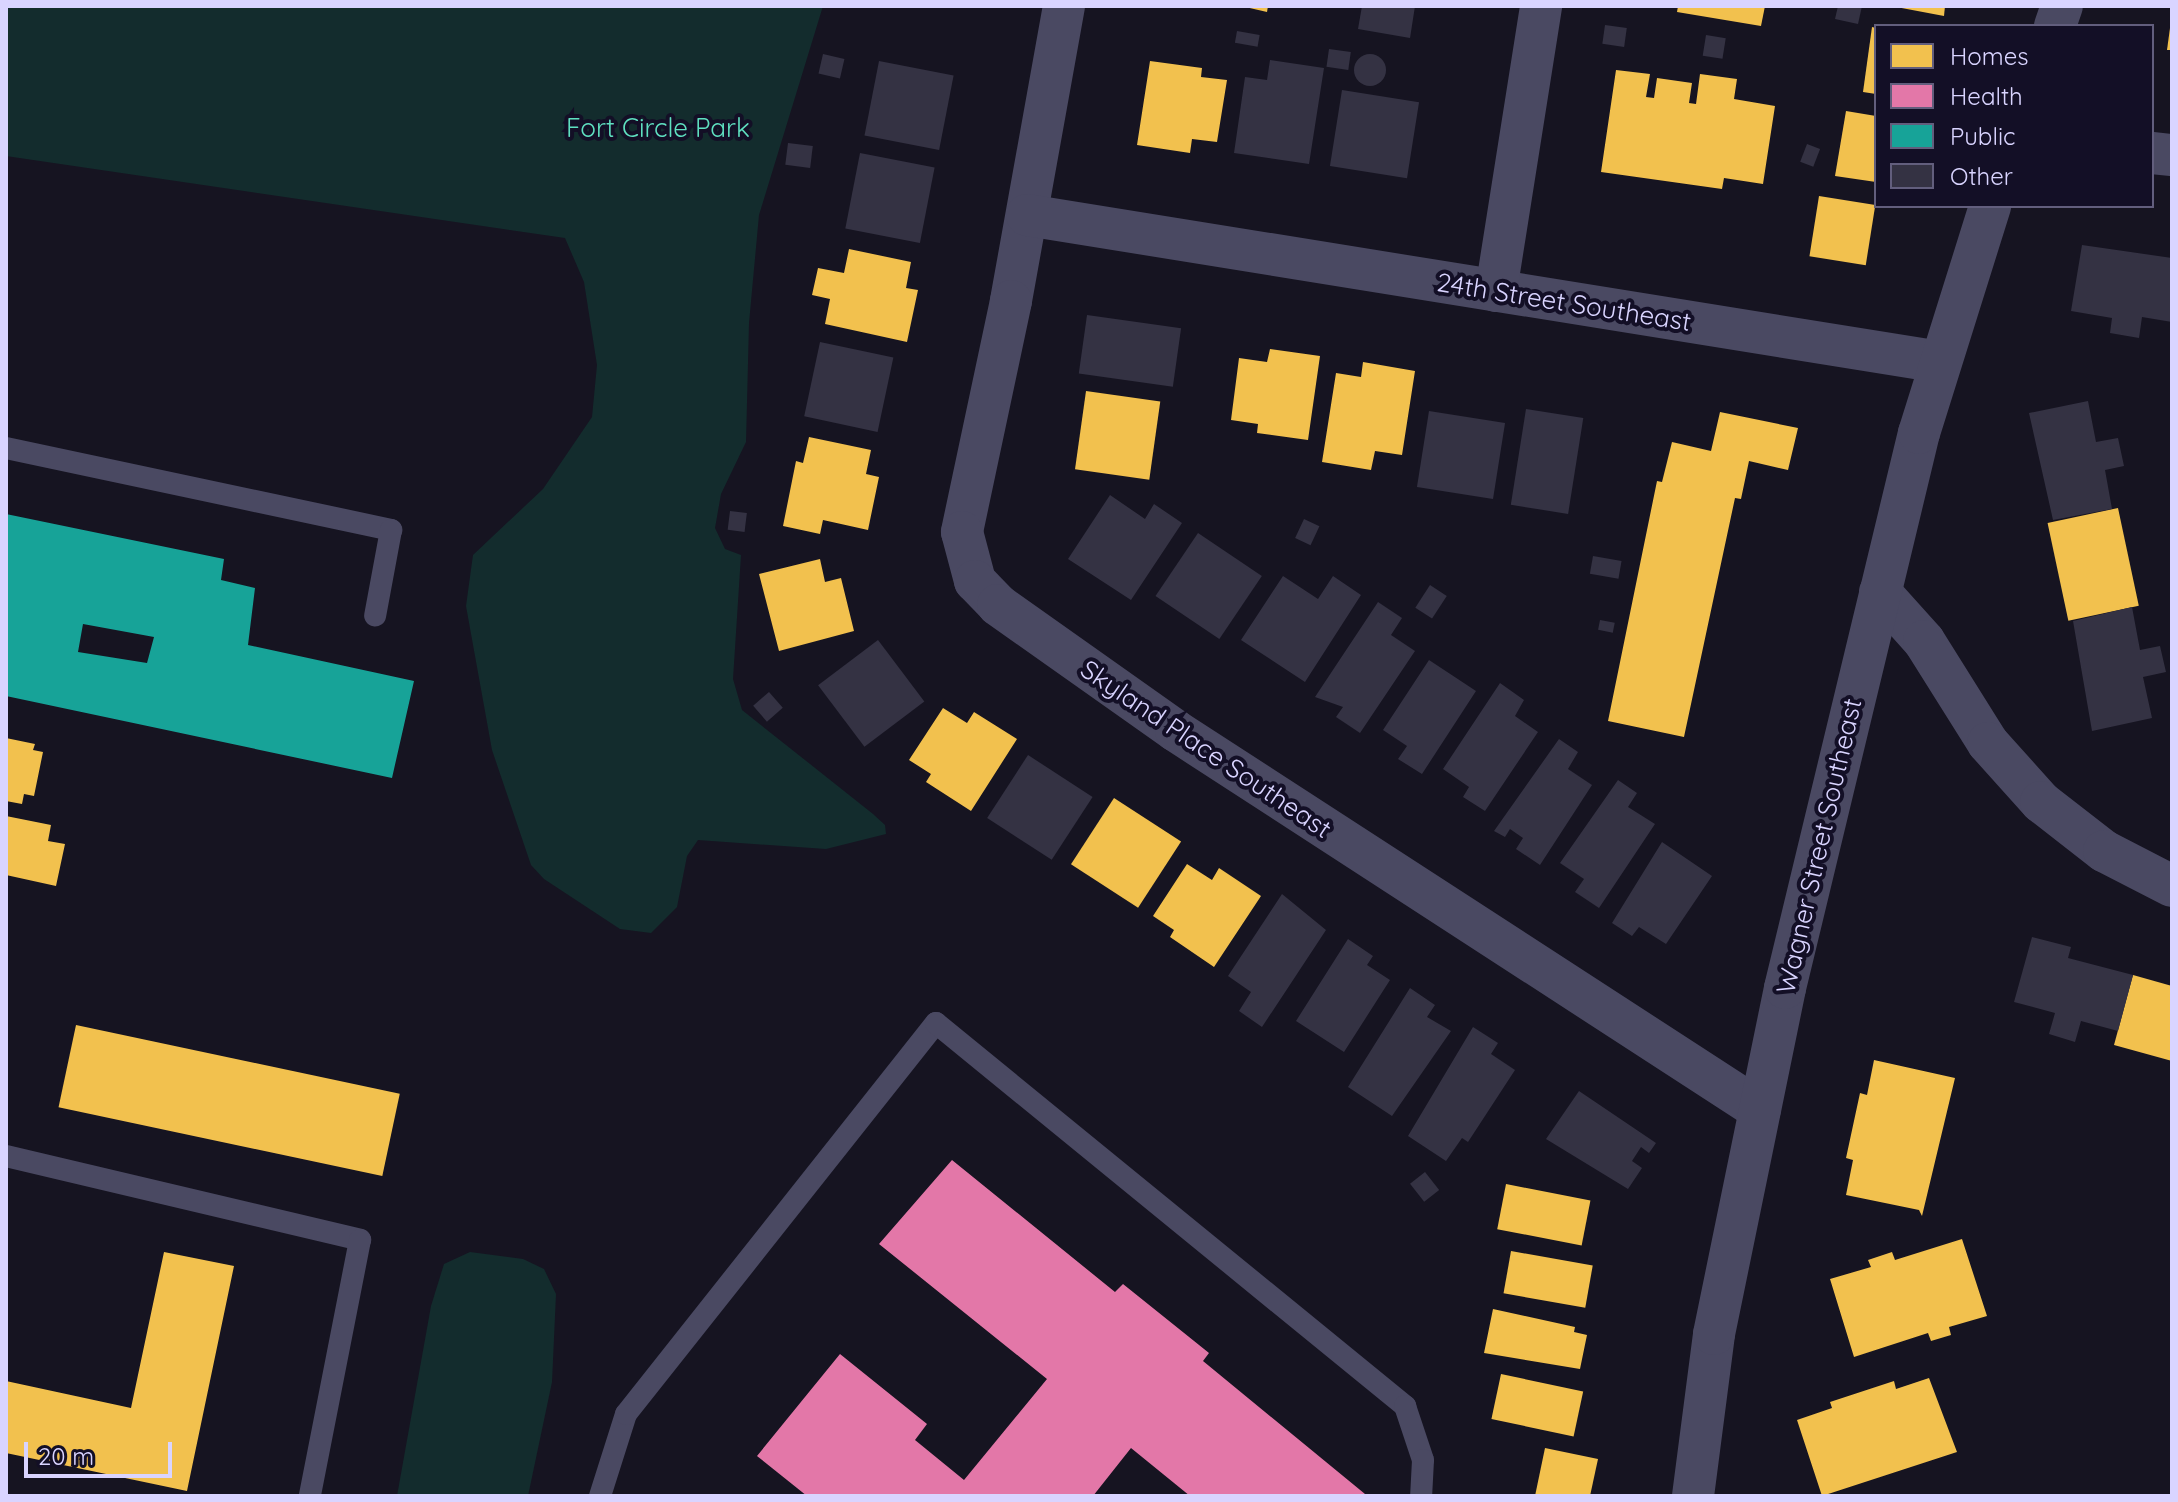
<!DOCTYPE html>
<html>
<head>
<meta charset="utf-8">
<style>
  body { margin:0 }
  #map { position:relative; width:2178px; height:1502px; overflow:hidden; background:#161421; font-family:Quicksand,sans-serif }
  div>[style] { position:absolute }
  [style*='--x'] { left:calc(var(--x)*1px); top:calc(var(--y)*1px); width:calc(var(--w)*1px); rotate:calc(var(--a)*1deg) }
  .green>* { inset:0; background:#132c2d }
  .homes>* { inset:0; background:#f2c14e; transform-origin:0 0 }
  .health>* { inset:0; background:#e377a8 }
  .public>* { inset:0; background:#17a398 }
  .building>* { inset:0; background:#343243; transform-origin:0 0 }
  .round { border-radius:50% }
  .lane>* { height:22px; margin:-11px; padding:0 11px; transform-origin:11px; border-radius:11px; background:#4a4962 }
  .street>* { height:42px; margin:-21px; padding:0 21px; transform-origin:21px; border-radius:21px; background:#4a4962 }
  span { translate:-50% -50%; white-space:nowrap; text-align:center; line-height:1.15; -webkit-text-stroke:8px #130f26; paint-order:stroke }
  .park-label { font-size:26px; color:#5fe0c0 }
  .street-label { font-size:26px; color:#d9d4ff }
  .frame { position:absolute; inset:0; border:8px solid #d9d4ff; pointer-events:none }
  .legend { position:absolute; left:1874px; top:24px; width:280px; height:184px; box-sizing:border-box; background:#130f26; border:2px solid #625e7d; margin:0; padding:10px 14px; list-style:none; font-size:24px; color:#d9d4ff }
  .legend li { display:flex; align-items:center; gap:16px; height:40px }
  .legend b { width:40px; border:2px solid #625e7d }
  .scale { position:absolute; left:24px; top:1442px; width:148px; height:36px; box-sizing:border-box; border:4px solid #d9d4ff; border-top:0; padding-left:10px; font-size:24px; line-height:28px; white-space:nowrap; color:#d9d4ff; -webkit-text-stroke:6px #130f26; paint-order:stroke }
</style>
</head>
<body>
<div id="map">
  <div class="green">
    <div style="clip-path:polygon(6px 6px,823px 6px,759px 215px,749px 323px,746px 442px,721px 494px,715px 528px,725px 549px,741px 555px,733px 679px,742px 710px,873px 814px,885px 825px,886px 834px,826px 849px,698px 840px,687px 856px,677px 907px,651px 933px,620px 929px,544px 879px,531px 865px,492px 750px,466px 606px,473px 555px,543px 489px,592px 417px,597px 365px,584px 282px,565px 238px,6px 156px)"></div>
    <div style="clip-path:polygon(470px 1252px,523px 1259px,544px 1269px,556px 1294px,552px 1382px,528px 1496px,397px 1496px,431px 1306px,444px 1264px)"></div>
  </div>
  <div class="homes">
    <div style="clip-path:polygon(1241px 6px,1268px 6px,1267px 12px)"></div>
    <div style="clip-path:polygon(1678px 6px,1765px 6px,1761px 26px,1677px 12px)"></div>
    <div style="clip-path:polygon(1891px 6px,1945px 6px,1944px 16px)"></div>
    <div style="clip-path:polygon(1872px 27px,1876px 28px,1876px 94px,1863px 92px)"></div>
    <div style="clip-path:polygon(2170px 28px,2172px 28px,2172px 50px,2167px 50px)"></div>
    <div style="clip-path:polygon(1150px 61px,1202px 68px,1201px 77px,1227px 80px,1217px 142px,1192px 139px,1190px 153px,1137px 145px)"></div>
    <div style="clip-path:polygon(1616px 70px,1650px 74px,1646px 97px,1654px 98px,1657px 78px,1692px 83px,1689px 103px,1696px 104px,1700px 74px,1737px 79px,1734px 99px,1775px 106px,1763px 184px,1724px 178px,1722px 189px,1601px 172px)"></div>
    <div style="clip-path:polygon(1846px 111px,1876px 116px,1876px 182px,1835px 176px)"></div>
    <div style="left:1819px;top:196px;width:57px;height:61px;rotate:9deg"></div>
    <div style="clip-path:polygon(849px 249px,911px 262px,906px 288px,918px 290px,907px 342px,825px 324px,830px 299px,812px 295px,818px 268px,844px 273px)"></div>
    <div style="clip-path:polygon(1270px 349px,1320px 356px,1308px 440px,1257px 433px,1258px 424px,1231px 420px,1239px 358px,1267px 362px)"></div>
    <div style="clip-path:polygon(1363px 362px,1415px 371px,1402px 455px,1375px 451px,1371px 470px,1322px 462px,1336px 373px,1361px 377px)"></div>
    <div style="left:1086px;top:391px;width:75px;height:79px;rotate:8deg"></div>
    <div style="clip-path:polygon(1720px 412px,1798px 428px,1788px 470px,1749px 461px,1741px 499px,1735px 498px,1684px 737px,1608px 721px,1657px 481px,1662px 482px,1672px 442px,1711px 451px)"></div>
    <div style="clip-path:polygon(809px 437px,871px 450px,866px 474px,879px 477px,868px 530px,823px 520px,820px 534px,783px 526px,796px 461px,803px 463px)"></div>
    <div style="left:2118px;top:508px;width:100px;height:72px;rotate:78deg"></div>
    <div style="clip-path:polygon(820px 559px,825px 582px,841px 578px,854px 631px,779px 651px,759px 574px)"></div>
    <div style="clip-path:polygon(943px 708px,967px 723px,974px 712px,1017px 739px,971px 811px,926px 782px,931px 774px,909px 760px)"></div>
    <div style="clip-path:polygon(6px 738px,35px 744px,33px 750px,43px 752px,34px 796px,24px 794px,22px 804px,6px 801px)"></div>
    <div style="left:1114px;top:798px;width:80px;height:79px;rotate:33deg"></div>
    <div style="clip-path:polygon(6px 816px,51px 825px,48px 841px,65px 844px,56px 886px,6px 875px)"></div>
    <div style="clip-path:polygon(1187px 864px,1212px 880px,1219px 868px,1261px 896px,1214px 967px,1170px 937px,1174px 930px,1153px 916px)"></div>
    <div style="clip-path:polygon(2133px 975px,2172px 986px,2172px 1061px,2114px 1045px)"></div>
    <div style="left:76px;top:1025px;width:331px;height:84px;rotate:12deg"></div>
    <div style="clip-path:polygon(1874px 1060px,1955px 1078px,1922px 1216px,1919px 1210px,1846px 1195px,1853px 1160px,1846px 1158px,1860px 1093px,1867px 1095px)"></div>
    <div style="left:1506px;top:1184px;width:86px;height:46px;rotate:11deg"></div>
    <div style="clip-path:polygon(1962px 1239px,1987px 1316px,1949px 1327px,1951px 1335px,1931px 1341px,1928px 1333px,1854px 1357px,1830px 1279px,1871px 1267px,1868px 1260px,1892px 1252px,1895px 1260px)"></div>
    <div style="left:1511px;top:1251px;width:83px;height:43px;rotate:10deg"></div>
    <div style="clip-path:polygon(164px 1252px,234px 1266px,187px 1491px,6px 1453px,6px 1381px,131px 1408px)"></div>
    <div style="clip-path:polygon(1493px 1309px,1575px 1327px,1574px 1332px,1587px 1335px,1580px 1369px,1484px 1353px)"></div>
    <div style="left:1501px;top:1374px;width:84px;height:46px;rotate:12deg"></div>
    <div style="clip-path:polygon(1929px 1378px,1957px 1452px,1822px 1496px,1797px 1420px,1832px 1408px,1830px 1402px,1894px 1381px,1896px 1389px)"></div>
    <div style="clip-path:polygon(1545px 1448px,1598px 1459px,1590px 1496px,1535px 1496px)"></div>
  </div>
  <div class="health">
    <div style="clip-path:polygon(952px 1160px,1115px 1292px,1123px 1284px,1209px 1353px,1203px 1361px,1365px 1494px,1190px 1496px,1131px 1448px,1093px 1496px,807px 1496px,757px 1456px,840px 1354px,927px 1424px,915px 1440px,964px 1480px,1047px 1379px,879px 1244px)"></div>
  </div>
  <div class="public">
    <div style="clip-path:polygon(evenodd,6px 514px,224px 559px,221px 580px,255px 588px,248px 645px,414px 681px,392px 778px,6px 696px,6px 514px,83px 624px,154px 637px,147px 663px,78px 652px,83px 624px)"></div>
  </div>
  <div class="building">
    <div style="clip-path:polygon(1362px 6px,1415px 6px,1410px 38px,1358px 29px)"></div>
    <div style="clip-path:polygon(1838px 6px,1862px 6px,1858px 24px,1835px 19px)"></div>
    <div style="left:1605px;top:25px;width:22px;height:19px;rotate:8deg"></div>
    <div style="left:1237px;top:31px;width:23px;height:12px;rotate:10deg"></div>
    <div style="left:1706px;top:35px;width:20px;height:21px;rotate:9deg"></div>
    <div style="left:1329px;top:49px;width:22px;height:18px;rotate:8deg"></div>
    <div style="left:823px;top:54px;width:22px;height:20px;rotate:13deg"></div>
    <div class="round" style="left:1354px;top:54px;width:32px;height:32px"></div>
    <div style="clip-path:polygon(1270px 60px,1324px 68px,1309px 164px,1234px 153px,1245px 77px,1267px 80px)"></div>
    <div style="left:879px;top:61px;width:76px;height:76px;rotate:11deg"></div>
    <div style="left:1342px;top:90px;width:78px;height:77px;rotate:9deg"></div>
    <div style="left:788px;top:143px;width:25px;height:22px;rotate:7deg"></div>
    <div style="left:1807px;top:144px;width:14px;height:19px;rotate:21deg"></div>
    <div style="left:860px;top:153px;width:76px;height:77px;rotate:11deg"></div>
    <div style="clip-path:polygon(2082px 245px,2172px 258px,2172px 322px,2142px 317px,2139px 338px,2110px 333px,2112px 318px,2071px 311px)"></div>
    <div style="left:1087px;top:315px;width:95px;height:59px;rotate:8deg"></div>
    <div style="left:820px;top:342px;width:75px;height:76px;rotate:12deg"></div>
    <div style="clip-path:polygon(2088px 401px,2096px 442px,2118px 438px,2124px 466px,2105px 470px,2112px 509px,2053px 520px,2029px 413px)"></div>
    <div style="left:1526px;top:409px;width:58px;height:97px;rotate:9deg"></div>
    <div style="left:1429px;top:411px;width:77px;height:77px;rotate:9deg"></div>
    <div style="clip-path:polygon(1110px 495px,1145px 519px,1154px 504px,1182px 523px,1131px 600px,1068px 559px)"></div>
    <div style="left:730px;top:511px;width:17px;height:19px;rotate:7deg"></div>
    <div style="left:1304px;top:519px;width:17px;height:21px;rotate:25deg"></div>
    <div style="left:1198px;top:533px;width:77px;height:76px;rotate:34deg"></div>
    <div style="left:1593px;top:556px;width:29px;height:18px;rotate:10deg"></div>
    <div style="clip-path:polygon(1283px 576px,1318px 599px,1333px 576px,1361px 595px,1305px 682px,1241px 640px)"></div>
    <div style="left:1430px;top:585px;width:20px;height:27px;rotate:33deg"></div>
    <div style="clip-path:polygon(1378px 602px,1402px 618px,1391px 635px,1415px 651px,1360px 733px,1336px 717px,1343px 707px,1315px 697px)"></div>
    <div style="clip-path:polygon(2132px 607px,2140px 650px,2160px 646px,2166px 672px,2143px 677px,2152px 718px,2092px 731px,2073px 621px)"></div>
    <div style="left:1600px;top:620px;width:15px;height:10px;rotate:11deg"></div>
    <div style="left:878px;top:640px;width:77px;height:75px;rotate:53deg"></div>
    <div style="clip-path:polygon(1429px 660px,1476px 691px,1422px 774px,1398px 759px,1407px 746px,1383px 730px)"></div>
    <div style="clip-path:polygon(1500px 683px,1524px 700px,1515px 716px,1538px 732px,1485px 811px,1463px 797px,1469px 787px,1443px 769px)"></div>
    <div style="left:769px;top:692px;width:21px;height:21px;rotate:49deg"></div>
    <div style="clip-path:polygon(1559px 739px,1578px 752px,1568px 769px,1592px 785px,1540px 865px,1516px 849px,1523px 838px,1510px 829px,1505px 837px,1494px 831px)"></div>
    <div style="left:1028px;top:755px;width:77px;height:75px;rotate:33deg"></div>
    <div style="clip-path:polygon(1618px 780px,1637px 793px,1628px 807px,1655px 824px,1599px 908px,1575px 892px,1584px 879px,1560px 863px)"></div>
    <div style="clip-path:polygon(1662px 842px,1712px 876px,1666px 944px,1639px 927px,1632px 936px,1612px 923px)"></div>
    <div style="clip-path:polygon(1282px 894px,1326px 930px,1262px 1027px,1239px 1011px,1251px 992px,1228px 976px)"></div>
    <div style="clip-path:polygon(2032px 937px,2071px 947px,2068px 958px,2133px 975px,2118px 1031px,2081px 1021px,2075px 1042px,2049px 1034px,2055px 1013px,2014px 1002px)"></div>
    <div style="clip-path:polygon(1348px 939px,1373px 956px,1367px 965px,1390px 980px,1344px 1052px,1296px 1021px)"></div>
    <div style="clip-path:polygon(1410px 988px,1435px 1005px,1427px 1017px,1451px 1031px,1392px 1116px,1348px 1087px)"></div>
    <div style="clip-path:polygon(1473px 1027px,1498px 1043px,1491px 1054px,1515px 1070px,1468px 1142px,1462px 1138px,1446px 1161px,1408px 1136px)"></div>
    <div style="clip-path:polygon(1579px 1091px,1656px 1143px,1649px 1153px,1641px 1147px,1632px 1161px,1642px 1168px,1628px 1189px,1546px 1139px)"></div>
    <div style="left:1425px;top:1172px;width:23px;height:19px;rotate:52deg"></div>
  </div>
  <div class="lane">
    <div style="--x:6;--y:448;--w:394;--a:12"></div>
    <div style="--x:391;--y:530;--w:87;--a:100.5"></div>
    <div style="--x:6;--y:1156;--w:364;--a:13.3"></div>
    <div style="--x:360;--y:1240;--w:261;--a:101.1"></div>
    <div style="--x:600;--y:1496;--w:86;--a:-72.4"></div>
    <div style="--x:626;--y:1414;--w:499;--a:-51.6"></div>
    <div style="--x:936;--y:1023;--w:606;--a:39.24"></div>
    <div style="--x:1405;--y:1406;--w:57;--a:71.6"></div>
    <div style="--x:1423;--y:1460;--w:36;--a:93"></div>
  </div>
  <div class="street">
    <div style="--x:1064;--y:6;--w:300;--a:100.2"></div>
    <div style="--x:1011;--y:301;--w:236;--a:102"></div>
    <div style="--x:962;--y:532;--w:51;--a:75.1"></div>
    <div style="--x:975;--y:581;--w:33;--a:46"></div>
    <div style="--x:998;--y:605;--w:218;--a:35.3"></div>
    <div style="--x:1176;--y:731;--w:696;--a:32.98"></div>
    <div style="--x:2055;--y:26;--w:21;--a:-71"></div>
    <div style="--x:2152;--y:153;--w:20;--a:6"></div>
    <div style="--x:1027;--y:215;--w:925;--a:9.15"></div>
    <div style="--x:1496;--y:291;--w:289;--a:-81"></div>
    <div style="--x:1880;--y:592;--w:66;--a:48.1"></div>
    <div style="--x:1924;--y:641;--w:120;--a:57.9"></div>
    <div style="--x:1988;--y:743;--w:79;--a:48.1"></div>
    <div style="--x:2041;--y:802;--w:80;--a:37.9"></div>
    <div style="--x:2104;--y:851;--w:76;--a:27.2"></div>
    <div style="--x:1693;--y:1496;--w:163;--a:-82.6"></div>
    <div style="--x:1714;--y:1334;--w:353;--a:-78.4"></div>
    <div style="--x:1785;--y:988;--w:571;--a:-76.43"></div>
    <div style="--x:1919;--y:433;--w:238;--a:-72.6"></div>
  </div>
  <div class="park-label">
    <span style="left:658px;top:128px">Fort Circle Park</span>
  </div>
  <div class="street-label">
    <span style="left:1564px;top:302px;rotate:9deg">24th Street Southeast</span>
    <span style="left:1206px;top:749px;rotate:34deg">Skyland Place Southeast</span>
    <span style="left:1819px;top:846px;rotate:-77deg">Wagner Street Southeast</span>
  </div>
  <div class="frame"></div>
  <ul class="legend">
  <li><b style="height:22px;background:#f2c14e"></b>Homes</li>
  <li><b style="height:22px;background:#e377a8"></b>Health</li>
  <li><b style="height:22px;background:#17a398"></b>Public</li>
  <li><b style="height:22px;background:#343243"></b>Other</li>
  </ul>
  <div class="scale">20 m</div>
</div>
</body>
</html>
